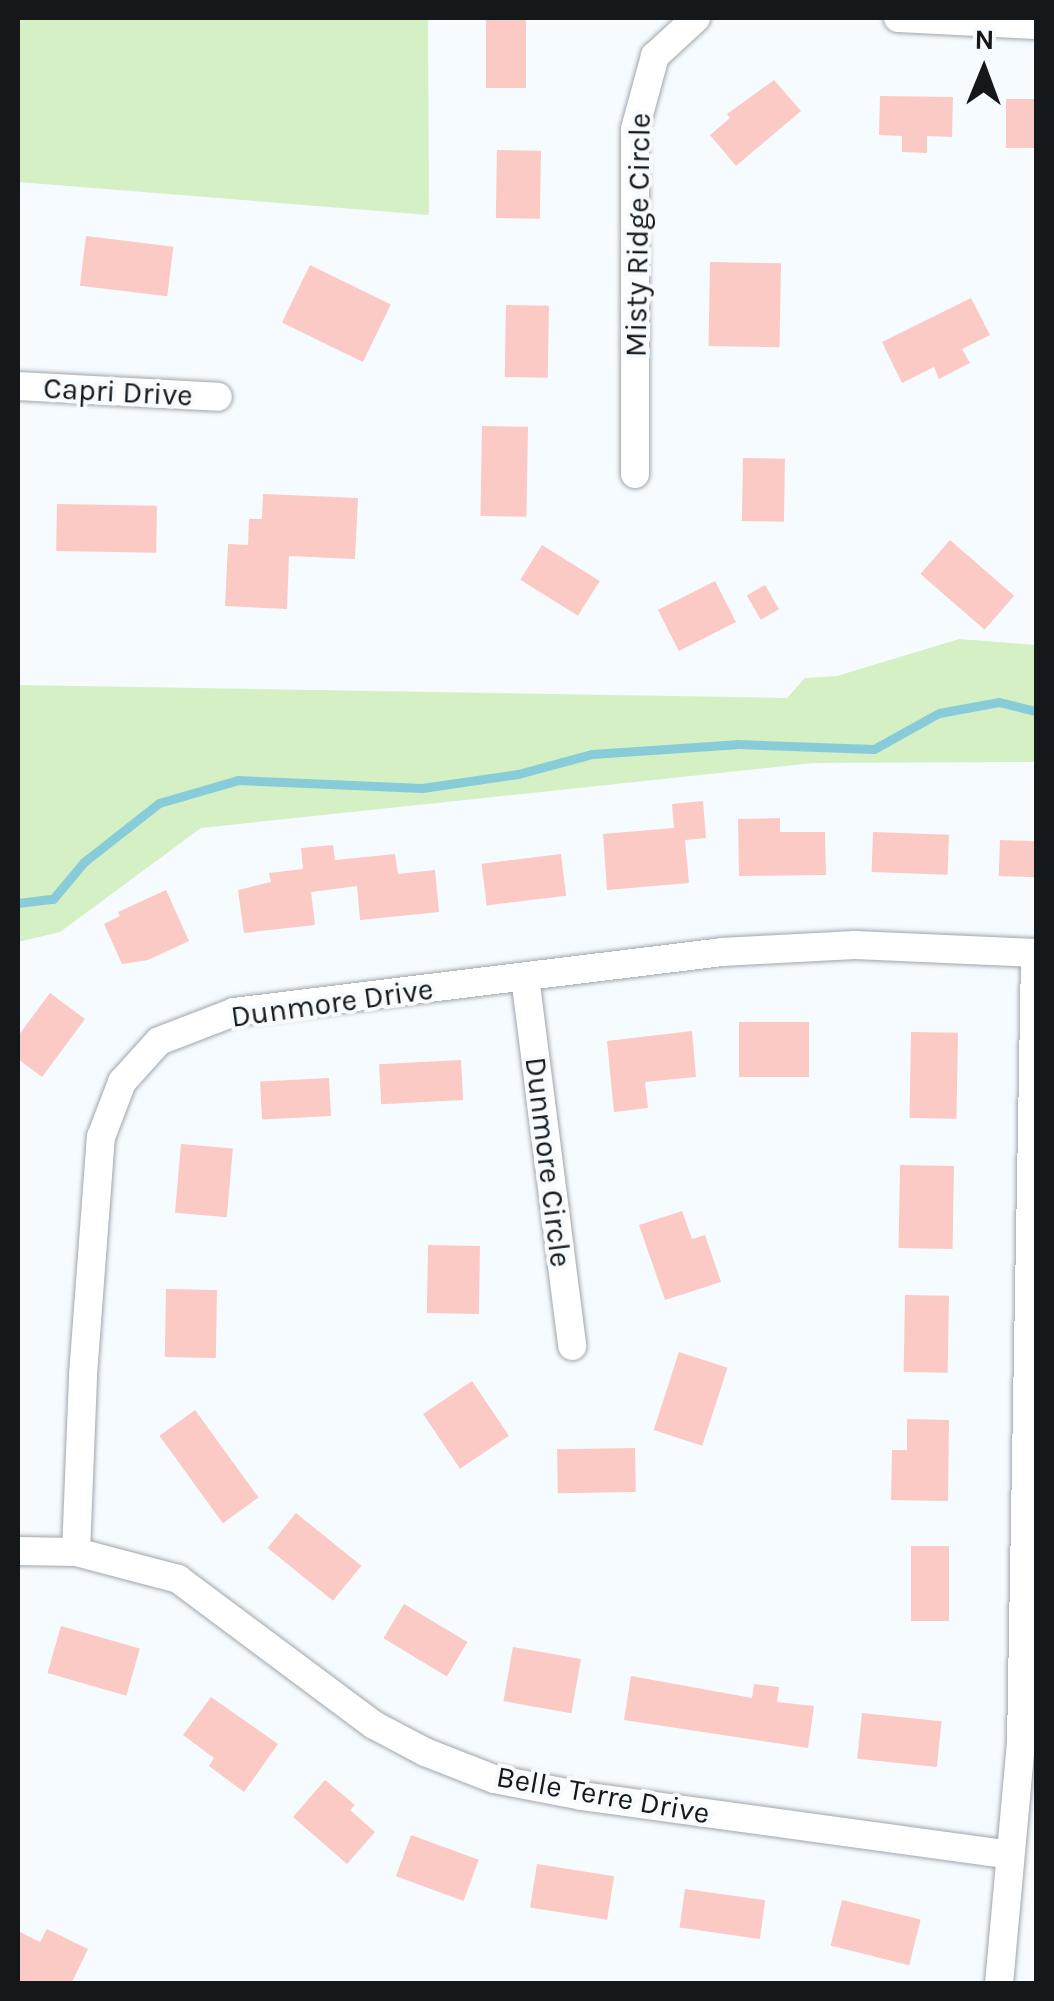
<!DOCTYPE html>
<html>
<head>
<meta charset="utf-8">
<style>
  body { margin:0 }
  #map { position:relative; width:1054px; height:2001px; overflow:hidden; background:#f6fbff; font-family:Karla,sans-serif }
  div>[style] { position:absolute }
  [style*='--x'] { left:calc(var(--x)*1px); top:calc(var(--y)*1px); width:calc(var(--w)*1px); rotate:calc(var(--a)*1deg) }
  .green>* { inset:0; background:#d5f0c5 }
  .stream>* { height:9px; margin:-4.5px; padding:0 4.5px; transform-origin:4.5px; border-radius:4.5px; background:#87ccd8 }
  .building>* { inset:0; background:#fbcac4; transform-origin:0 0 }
  .roads { filter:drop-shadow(0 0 2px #9fa6ac) drop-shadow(0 0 2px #9fa6ac) }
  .minor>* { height:28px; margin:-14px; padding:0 14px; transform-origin:14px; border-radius:14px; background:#fff }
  span { translate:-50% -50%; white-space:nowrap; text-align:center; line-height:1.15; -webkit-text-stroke:8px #f6fbff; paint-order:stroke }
  .street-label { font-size:30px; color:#15181a }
  .frame { position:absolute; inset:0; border:20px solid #15181a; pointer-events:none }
  .north { position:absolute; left:934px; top:20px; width:100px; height:100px; -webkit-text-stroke:8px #f6fbff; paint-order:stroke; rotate:1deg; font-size:28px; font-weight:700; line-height:40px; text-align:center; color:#15181a }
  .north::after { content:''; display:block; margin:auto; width:35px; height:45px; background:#15181a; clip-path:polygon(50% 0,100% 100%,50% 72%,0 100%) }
</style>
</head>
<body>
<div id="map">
  <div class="green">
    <div style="clip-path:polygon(18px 18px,428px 18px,429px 215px,18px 182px)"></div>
    <div style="clip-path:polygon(959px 639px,1036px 645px,1036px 762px,813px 763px,201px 828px,60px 932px,18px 942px,18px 685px,787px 698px,805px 678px,837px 676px)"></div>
  </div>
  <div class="stream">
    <div style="--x:18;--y:903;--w:35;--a:-7"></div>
    <div style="--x:53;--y:899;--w:48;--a:-50"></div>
    <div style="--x:84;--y:862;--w:95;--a:-38.2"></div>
    <div style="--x:159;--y:803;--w:82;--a:-16.2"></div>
    <div style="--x:238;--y:780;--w:184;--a:2.5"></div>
    <div style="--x:422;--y:788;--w:97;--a:-8.3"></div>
    <div style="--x:518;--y:774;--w:77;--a:-15.1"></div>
    <div style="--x:592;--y:754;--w:145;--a:-3.9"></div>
    <div style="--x:737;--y:744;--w:137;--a:2.1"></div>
    <div style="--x:874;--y:749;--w:74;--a:-29"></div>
    <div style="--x:939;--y:713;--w:61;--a:-10.4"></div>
    <div style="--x:999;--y:702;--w:38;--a:14"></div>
  </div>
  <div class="building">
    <div style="left:486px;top:18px;width:40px;height:70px"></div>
    <div style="clip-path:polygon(774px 80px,801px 111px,736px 166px,710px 135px,730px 118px,727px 114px)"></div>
    <div style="clip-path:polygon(880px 96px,953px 97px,952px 137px,927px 136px,927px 153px,902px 152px,902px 136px,879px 135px)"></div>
    <div style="left:1006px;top:99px;width:30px;height:49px"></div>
    <div style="left:497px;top:150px;width:44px;height:68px;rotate:1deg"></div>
    <div style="left:86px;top:236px;width:88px;height:50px;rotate:7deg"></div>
    <div style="left:710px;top:262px;width:71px;height:84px;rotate:1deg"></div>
    <div style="left:310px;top:265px;width:90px;height:64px;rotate:26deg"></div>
    <div style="clip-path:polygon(971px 298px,990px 335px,962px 349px,970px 363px,939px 379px,934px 367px,902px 383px,882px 342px)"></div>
    <div style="left:506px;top:305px;width:43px;height:72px;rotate:1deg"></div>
    <div style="left:482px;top:426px;width:46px;height:90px;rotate:1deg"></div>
    <div style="left:743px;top:458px;width:42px;height:63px;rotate:1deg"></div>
    <div style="clip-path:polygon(263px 494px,358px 498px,355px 559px,289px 556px,287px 609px,225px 606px,228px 544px,248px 545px,249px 519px,262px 519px)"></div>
    <div style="left:57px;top:504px;width:100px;height:47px;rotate:1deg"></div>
    <div style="left:950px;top:540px;width:85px;height:45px;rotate:41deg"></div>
    <div style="left:542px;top:545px;width:68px;height:41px;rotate:32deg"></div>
    <div style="left:715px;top:581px;width:46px;height:64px;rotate:63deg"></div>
    <div style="left:765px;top:585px;width:28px;height:21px;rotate:60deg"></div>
    <div style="clip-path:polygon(703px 801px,706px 838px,685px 840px,689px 883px,607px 890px,603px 834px,674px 828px,672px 804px)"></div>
    <div style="clip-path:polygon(780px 818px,780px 832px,825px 832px,826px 875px,739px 876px,738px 819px)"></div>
    <div style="left:873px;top:832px;width:76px;height:40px;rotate:2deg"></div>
    <div style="left:1000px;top:840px;width:36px;height:36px;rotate:2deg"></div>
    <div style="clip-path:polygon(333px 845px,335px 860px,395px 854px,398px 874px,435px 870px,439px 912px,360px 920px,357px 886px,311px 892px,315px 925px,244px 933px,238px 890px,271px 882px,269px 873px,303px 869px,301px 848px)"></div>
    <div style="left:561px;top:854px;width:42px;height:80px;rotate:83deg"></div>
    <div style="clip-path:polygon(166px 890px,189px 941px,148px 960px,122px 964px,104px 924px,120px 916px,118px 912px)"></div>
    <div style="clip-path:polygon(50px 993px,85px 1019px,42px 1077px,18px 1059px,18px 1036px)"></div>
    <div style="left:739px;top:1022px;width:70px;height:55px"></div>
    <div style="clip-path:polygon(692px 1031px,696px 1077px,645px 1082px,648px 1108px,614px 1112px,607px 1041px)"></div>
    <div style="left:911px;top:1032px;width:47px;height:86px;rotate:1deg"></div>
    <div style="left:461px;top:1060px;width:40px;height:82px;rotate:87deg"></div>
    <div style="left:329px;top:1078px;width:38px;height:69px;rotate:87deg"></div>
    <div style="left:181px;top:1144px;width:52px;height:69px;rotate:5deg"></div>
    <div style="left:900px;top:1165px;width:54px;height:83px;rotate:1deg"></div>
    <div style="clip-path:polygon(682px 1211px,692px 1239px,705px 1235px,721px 1282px,665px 1300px,639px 1225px)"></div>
    <div style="left:428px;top:1245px;width:52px;height:68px;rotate:1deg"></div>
    <div style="left:166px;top:1289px;width:51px;height:68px;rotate:1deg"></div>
    <div style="left:905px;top:1295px;width:44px;height:77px;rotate:1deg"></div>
    <div style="left:679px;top:1352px;width:51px;height:82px;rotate:18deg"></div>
    <div style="left:472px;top:1381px;width:66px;height:59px;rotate:56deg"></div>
    <div style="left:195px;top:1410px;width:108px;height:44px;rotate:54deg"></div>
    <div style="clip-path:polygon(907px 1419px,949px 1420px,948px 1501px,891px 1500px,892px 1450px,907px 1450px)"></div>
    <div style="left:635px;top:1448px;width:44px;height:78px;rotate:89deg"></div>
    <div style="left:296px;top:1513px;width:84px;height:45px;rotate:39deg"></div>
    <div style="left:911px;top:1546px;width:38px;height:75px"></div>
    <div style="left:404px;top:1604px;width:74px;height:40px;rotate:31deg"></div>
    <div style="left:61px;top:1626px;width:82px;height:49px;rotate:16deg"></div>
    <div style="left:513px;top:1647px;width:69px;height:55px;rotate:10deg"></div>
    <div style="clip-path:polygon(631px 1676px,752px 1698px,754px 1684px,779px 1687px,777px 1702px,814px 1706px,808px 1748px,624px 1720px)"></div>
    <div style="clip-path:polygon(211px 1697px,278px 1744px,244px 1792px,209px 1766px,214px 1758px,183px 1735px)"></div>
    <div style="left:862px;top:1713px;width:80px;height:46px;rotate:6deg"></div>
    <div style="clip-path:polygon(325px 1780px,355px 1805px,350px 1810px,375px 1832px,347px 1864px,293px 1817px)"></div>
    <div style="left:411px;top:1835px;width:72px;height:44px;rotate:20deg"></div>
    <div style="left:537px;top:1864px;width:78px;height:44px;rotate:9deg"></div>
    <div style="left:685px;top:1889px;width:81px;height:39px;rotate:8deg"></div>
    <div style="left:842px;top:1900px;width:81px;height:47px;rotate:14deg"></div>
    <div style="clip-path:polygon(47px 1929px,88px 1949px,71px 1984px,18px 1984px,18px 1931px,40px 1942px)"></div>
  </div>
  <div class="roads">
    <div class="minor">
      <div style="--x:898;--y:18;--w:138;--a:2.9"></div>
      <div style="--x:18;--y:386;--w:200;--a:3.1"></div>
      <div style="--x:635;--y:474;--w:345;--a:-90"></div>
      <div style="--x:635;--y:129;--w:76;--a:-74.7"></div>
      <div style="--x:655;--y:56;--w:56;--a:-42.8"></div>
      <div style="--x:525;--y:977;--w:372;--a:82.7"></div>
      <div style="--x:18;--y:1551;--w:58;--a:1"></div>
      <div style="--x:76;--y:1552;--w:106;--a:14.8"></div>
      <div style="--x:178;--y:1579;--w:244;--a:36.7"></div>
      <div style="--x:374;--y:1725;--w:58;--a:27.9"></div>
      <div style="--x:425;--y:1752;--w:74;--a:21.4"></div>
      <div style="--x:494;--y:1779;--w:90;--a:10.9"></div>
      <div style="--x:582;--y:1796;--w:430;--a:7.8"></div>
      <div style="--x:76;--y:1552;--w:177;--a:-87.7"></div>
      <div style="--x:83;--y:1375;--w:239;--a:-85.7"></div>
      <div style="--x:101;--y:1137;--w:59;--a:-69.1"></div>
      <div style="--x:122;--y:1082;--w:55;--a:-47.9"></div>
      <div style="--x:159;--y:1041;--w:80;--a:-21.1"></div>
      <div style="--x:234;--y:1012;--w:491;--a:-7"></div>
      <div style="--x:721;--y:952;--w:134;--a:-3"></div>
      <div style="--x:855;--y:945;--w:181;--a:2.5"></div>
      <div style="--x:999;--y:1984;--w:242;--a:-84.8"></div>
      <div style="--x:1021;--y:1743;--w:790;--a:-88.98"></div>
    </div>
  </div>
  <div class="street-label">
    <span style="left:638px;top:235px;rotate:-89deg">Misty Ridge Circle</span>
    <span style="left:118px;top:392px;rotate:3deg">Capri Drive</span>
    <span style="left:332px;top:1003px;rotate:-8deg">Dunmore Drive</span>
    <span style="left:548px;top:1162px;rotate:83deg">Dunmore Circle</span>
    <span style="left:603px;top:1795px;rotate:10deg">Belle Terre Drive</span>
  </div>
  <div class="frame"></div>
  <div class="north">N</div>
</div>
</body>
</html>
